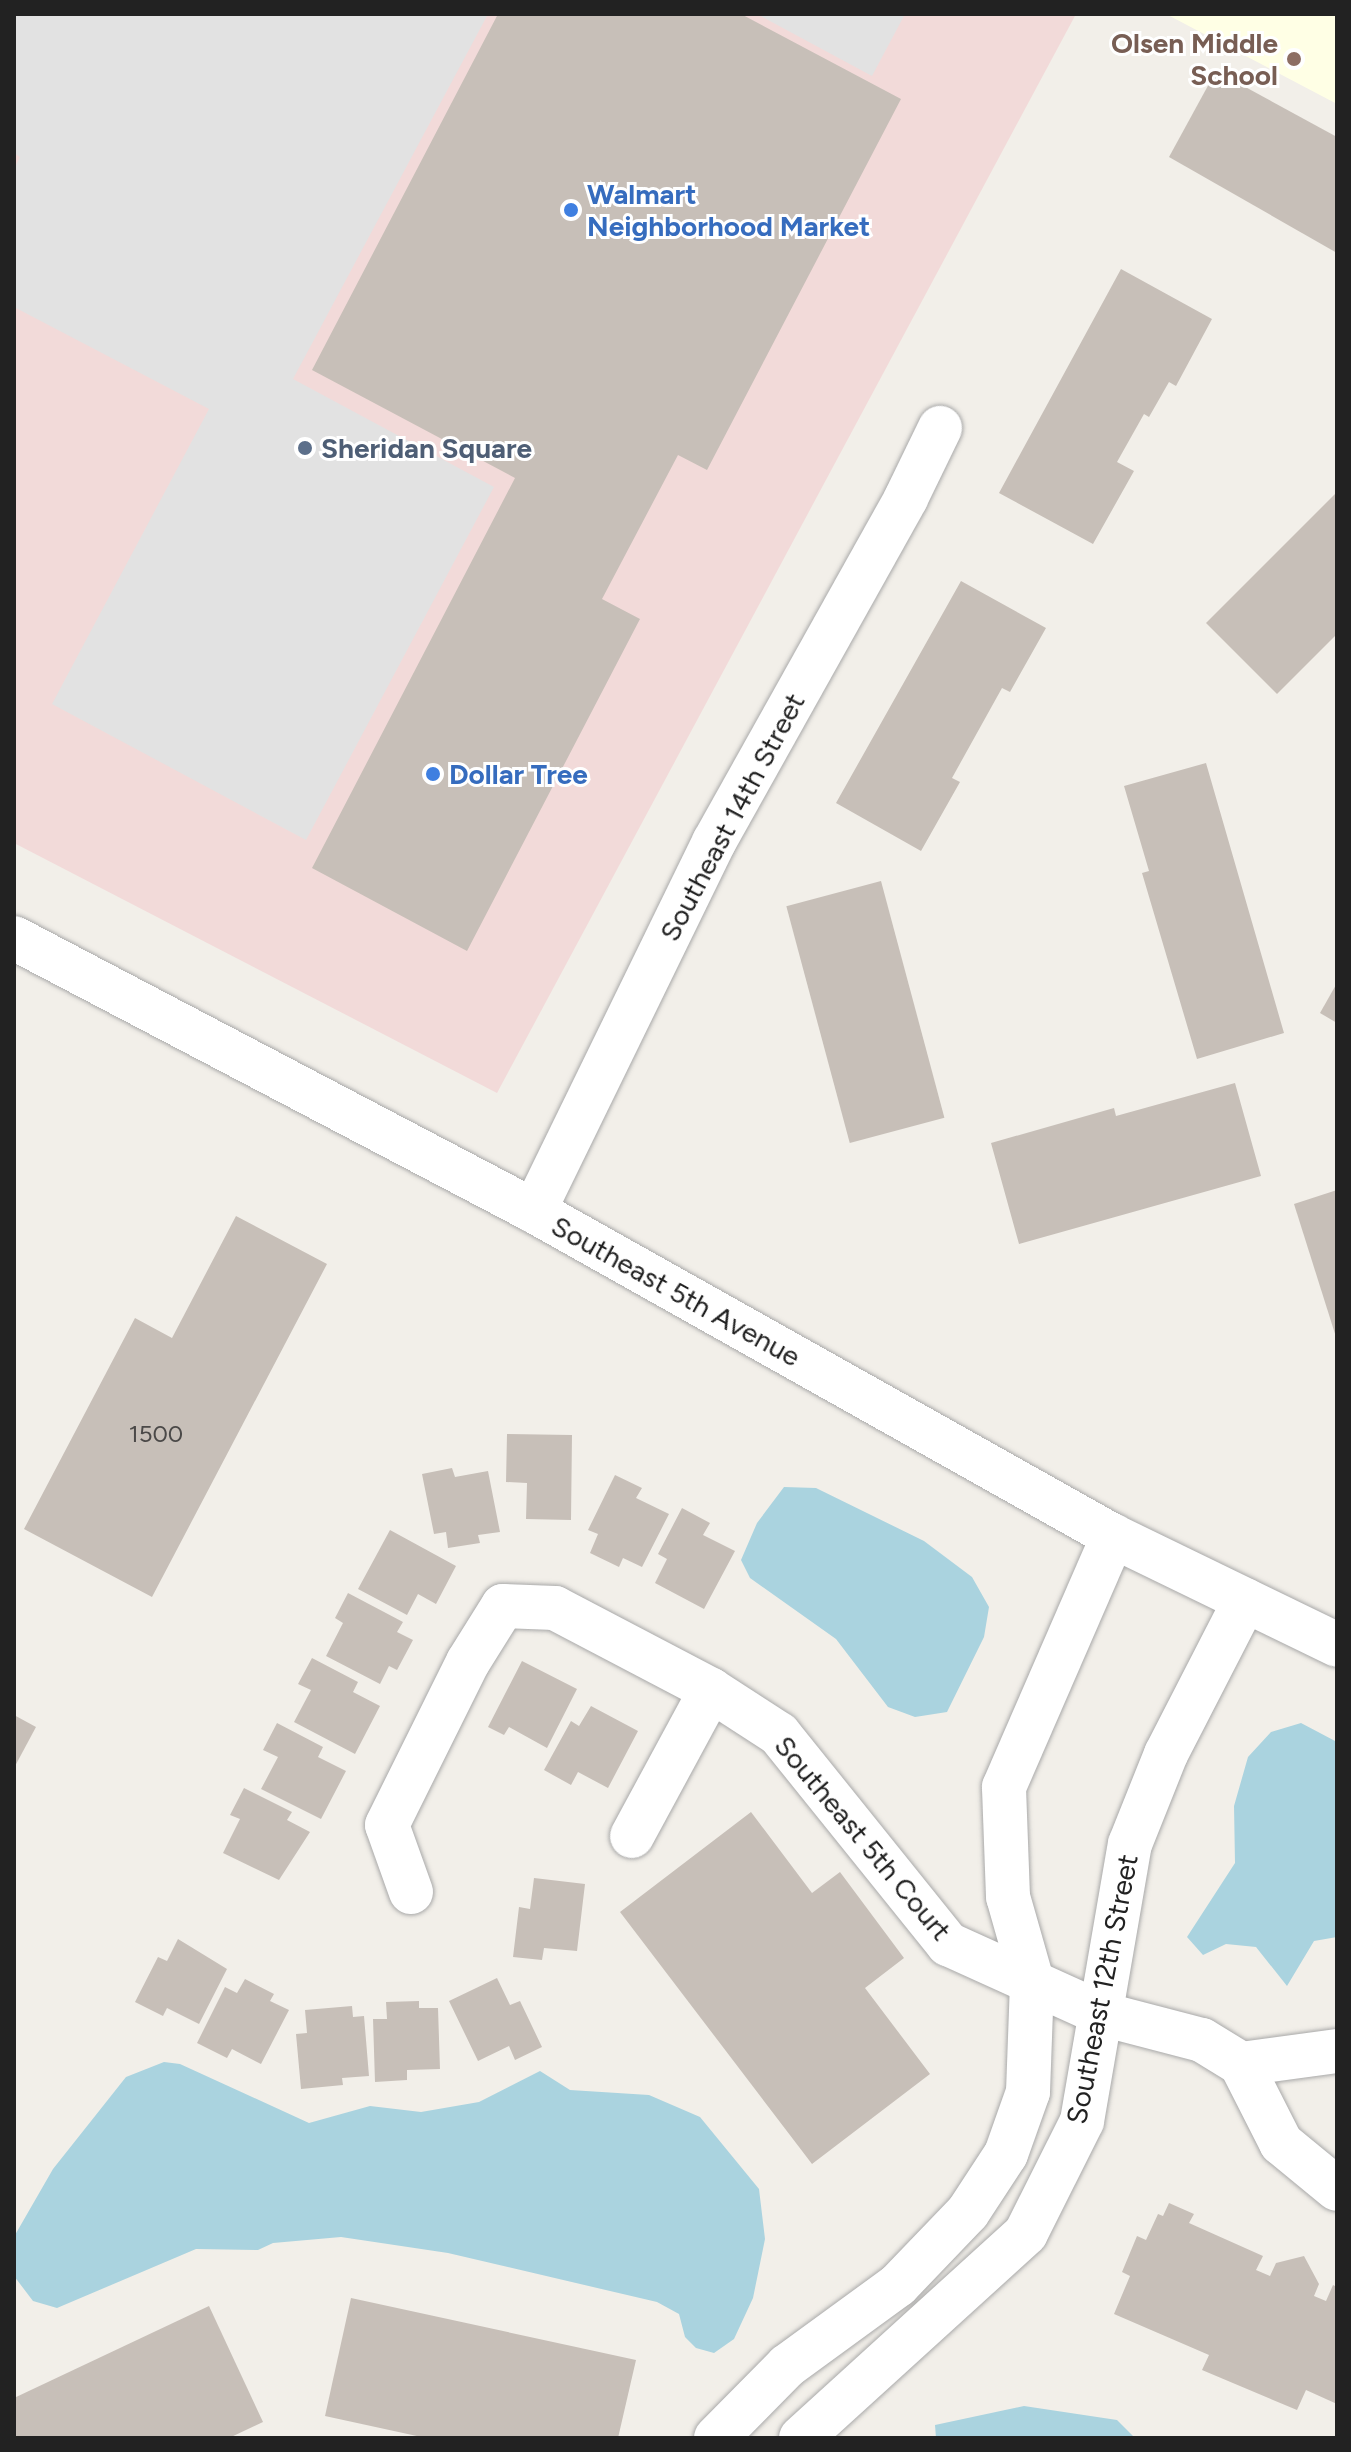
<!DOCTYPE html>
<html>
<head>
<meta charset="utf-8">
<style>
  body { margin:0 }
  #map { position:relative; width:1351px; height:2452px; overflow:hidden; background:#f2efe9; font-family:Figtree,sans-serif }
  div>[style] { position:absolute }
  [style*='--x'] { left:calc(var(--x)*1px); top:calc(var(--y)*1px); width:calc(var(--w)*1px); rotate:calc(var(--a)*1deg) }
  .commercial>* { inset:0; background:#f2dad9 }
  .education>* { inset:0; background:#ffffe5 }
  .parking>* { inset:0; background:#e2e2e2 }
  .water>* { inset:0; background:#aad3df }
  .building>* { inset:0; background:#c7bfb8; transform-origin:0 0 }
  .roads { filter:drop-shadow(0 0 2px #a9a9a9) drop-shadow(0 0 2px #a9a9a9) }
  .minor>* { height:44px; margin:-22px; padding:0 22px; transform-origin:22px; border-radius:22px; background:#fff }
  .tertiary>* { height:44px; margin:-22px; padding:0 22px; transform-origin:22px; border-radius:22px; background:#fff }
  .dots>* { width:22px; height:22px; translate:-50% -50%; box-sizing:border-box; border:4px solid #fff; border-radius:50% }
  span { translate:-50% -50%; white-space:nowrap; text-align:center; line-height:1.15; -webkit-text-stroke:6px #fff; paint-order:stroke }
  .number-label { font-size:24px; color:#4b4948 }
  .number-label span { -webkit-text-stroke-width:0 }
  .education-label { font-size:28px; color:#785e54; font-weight:700 }
  .right { translate:-100% -50%; text-align:right }
  .shop-label { font-size:28px; color:#366cbe; font-weight:700 }
  .left { translate:0 -50%; text-align:left }
  .service-label { font-size:28px; color:#4e5e75; font-weight:700 }
  .street-label { font-size:28px; color:#222 }
  .frame { position:absolute; inset:0; border:16px solid #222; pointer-events:none }
</style>
</head>
<body>
<div id="map">
  <div class="commercial">
    <div style="clip-path:polygon(14px 14px,1076px 14px,497px 1093px,14px 843px)"></div>
  </div>
  <div class="education">
    <div style="clip-path:polygon(1166px 14px,1337px 14px,1337px 104px)"></div>
  </div>
  <div class="parking">
    <div style="clip-path:polygon(14px 14px,488px 14px,293px 379px,494px 487px,306px 840px,52px 704px,209px 409px,14px 307px,14px 169px,20px 157px,14px 153px)"></div>
    <div style="clip-path:polygon(757px 14px,905px 14px,872px 76px)"></div>
  </div>
  <div class="water">
    <div style="clip-path:polygon(784px 1487px,816px 1488px,924px 1541px,972px 1577px,989px 1607px,984px 1637px,947px 1712px,915px 1717px,888px 1707px,836px 1639px,750px 1578px,741px 1560px,757px 1523px)"></div>
    <div style="clip-path:polygon(1301px 1723px,1337px 1742px,1337px 1937px,1314px 1941px,1287px 1986px,1256px 1947px,1226px 1944px,1203px 1955px,1187px 1937px,1235px 1863px,1234px 1806px,1248px 1757px,1271px 1732px)"></div>
    <div style="clip-path:polygon(164px 2062px,180px 2064px,309px 2123px,370px 2106px,421px 2112px,479px 2102px,540px 2071px,570px 2090px,649px 2095px,700px 2117px,759px 2189px,765px 2239px,753px 2298px,734px 2339px,714px 2353px,696px 2348px,685px 2337px,679px 2314px,657px 2302px,448px 2253px,341px 2237px,273px 2243px,258px 2250px,196px 2249px,57px 2308px,33px 2301px,14px 2276px,15px 2235px,53px 2169px,126px 2077px)"></div>
    <div style="clip-path:polygon(1024px 2406px,1117px 2420px,1135px 2438px,936px 2438px,935px 2425px)"></div>
  </div>
  <div class="building">
    <div style="clip-path:polygon(498px 14px,741px 14px,901px 99px,707px 470px,678px 455px,602px 599px,640px 619px,467px 951px,312px 868px,515px 478px,312px 370px)"></div>
    <div style="clip-path:polygon(1216px 71px,1337px 137px,1337px 253px,1169px 157px)"></div>
    <div style="clip-path:polygon(1121px 269px,1212px 319px,1176px 386px,1169px 382px,1149px 417px,1144px 414px,1117px 462px,1134px 471px,1093px 544px,999px 493px)"></div>
    <div style="clip-path:polygon(1337px 492px,1337px 634px,1277px 694px,1206px 623px)"></div>
    <div style="clip-path:polygon(961px 581px,1046px 628px,1010px 692px,1002px 688px,952px 778px,960px 782px,921px 851px,836px 803px)"></div>
    <div style="clip-path:polygon(1206px 763px,1284px 1033px,1197px 1059px,1142px 873px,1149px 871px,1124px 786px)"></div>
    <div style="left:881px;top:881px;width:245px;height:98px;rotate:75deg"></div>
    <div style="clip-path:polygon(1337px 983px,1337px 1023px,1320px 1013px)"></div>
    <div style="clip-path:polygon(1235px 1083px,1261px 1176px,1019px 1244px,991px 1143px,1114px 1108px,1116px 1116px)"></div>
    <div style="clip-path:polygon(1337px 1190px,1337px 1337px,1336px 1337px,1294px 1204px)"></div>
    <div style="clip-path:polygon(236px 1216px,327px 1264px,152px 1597px,24px 1529px,135px 1318px,172px 1338px)"></div>
    <div style="clip-path:polygon(507px 1434px,572px 1435px,571px 1520px,526px 1519px,527px 1483px,506px 1482px)"></div>
    <div style="clip-path:polygon(452px 1468px,455px 1477px,488px 1471px,500px 1532px,478px 1535px,480px 1543px,448px 1548px,446px 1532px,434px 1534px,422px 1474px)"></div>
    <div style="clip-path:polygon(615px 1475px,642px 1488px,636px 1498px,669px 1514px,642px 1567px,623px 1558px,619px 1567px,590px 1553px,598px 1534px,588px 1530px)"></div>
    <div style="clip-path:polygon(682px 1508px,710px 1523px,703px 1535px,735px 1551px,704px 1609px,655px 1583px,667px 1559px,658px 1554px)"></div>
    <div style="clip-path:polygon(390px 1530px,456px 1566px,436px 1604px,418px 1594px,407px 1615px,358px 1589px)"></div>
    <div style="clip-path:polygon(348px 1593px,403px 1622px,397px 1632px,413px 1640px,397px 1670px,389px 1666px,380px 1684px,326px 1656px,343px 1623px,335px 1618px)"></div>
    <div style="clip-path:polygon(312px 1658px,358px 1682px,353px 1692px,380px 1706px,355px 1754px,294px 1722px,311px 1690px,298px 1684px)"></div>
    <div style="clip-path:polygon(522px 1661px,577px 1689px,547px 1748px,509px 1727px,504px 1735px,488px 1727px)"></div>
    <div style="clip-path:polygon(591px 1706px,638px 1731px,608px 1788px,578px 1772px,571px 1785px,544px 1770px,571px 1721px,579px 1726px)"></div>
    <div style="clip-path:polygon(14px 1715px,36px 1727px,14px 1768px)"></div>
    <div style="clip-path:polygon(277px 1723px,323px 1747px,318px 1757px,346px 1771px,321px 1819px,261px 1789px,278px 1757px,263px 1750px)"></div>
    <div style="clip-path:polygon(244px 1788px,292px 1812px,287px 1820px,310px 1832px,279px 1880px,223px 1853px,240px 1819px,230px 1815px)"></div>
    <div style="clip-path:polygon(751px 1812px,812px 1893px,840px 1872px,904px 1958px,865px 1988px,930px 2074px,812px 2164px,620px 1912px)"></div>
    <div style="clip-path:polygon(534px 1878px,585px 1884px,577px 1951px,544px 1948px,542px 1960px,513px 1957px,519px 1907px,530px 1909px)"></div>
    <div style="clip-path:polygon(178px 1939px,227px 1969px,199px 2024px,167px 2008px,163px 2016px,135px 2002px,158px 1957px,167px 1961px)"></div>
    <div style="clip-path:polygon(497px 1978px,510px 2005px,520px 2001px,542px 2047px,515px 2060px,509px 2046px,478px 2061px,449px 2001px)"></div>
    <div style="clip-path:polygon(245px 1979px,274px 1994px,270px 2001px,289px 2010px,261px 2064px,232px 2049px,227px 2058px,197px 2043px,225px 1987px,237px 1993px)"></div>
    <div style="clip-path:polygon(419px 2001px,419px 2008px,438px 2008px,440px 2069px,407px 2070px,407px 2080px,375px 2082px,373px 2019px,387px 2019px,386px 2002px)"></div>
    <div style="clip-path:polygon(352px 2006px,353px 2017px,364px 2016px,369px 2076px,342px 2078px,343px 2085px,301px 2089px,296px 2034px,307px 2033px,305px 2010px)"></div>
    <div style="clip-path:polygon(1169px 2203px,1194px 2214px,1189px 2223px,1263px 2256px,1256px 2270px,1270px 2276px,1276px 2263px,1304px 2256px,1319px 2284px,1314px 2296px,1326px 2301px,1333px 2285px,1337px 2287px,1337px 2404px,1306px 2390px,1297px 2410px,1202px 2370px,1209px 2355px,1114px 2314px,1130px 2276px,1122px 2272px,1137px 2236px,1146px 2240px,1158px 2214px,1163px 2216px)"></div>
    <div style="clip-path:polygon(351px 2298px,636px 2360px,618px 2438px,426px 2438px,325px 2416px)"></div>
    <div style="clip-path:polygon(209px 2306px,263px 2422px,229px 2438px,14px 2438px,14px 2398px)"></div>
  </div>
  <div class="roads">
    <div class="minor">
      <div style="--x:534;--y:1211;--w:411;--a:-64"></div>
      <div style="--x:714;--y:842;--w:394;--a:-60.8"></div>
      <div style="--x:906;--y:498;--w:78;--a:-64.1"></div>
      <div style="--x:632;--y:1836;--w:166;--a:-61.6"></div>
      <div style="--x:411;--y:1892;--w:71;--a:-109.7"></div>
      <div style="--x:387;--y:1825;--w:182;--a:-63.6"></div>
      <div style="--x:468;--y:1662;--w:66;--a:-58"></div>
      <div style="--x:503;--y:1606;--w:52;--a:2.2"></div>
      <div style="--x:555;--y:1608;--w:176;--a:27.7"></div>
      <div style="--x:711;--y:1690;--w:81;--a:32.9"></div>
      <div style="--x:779;--y:1734;--w:270;--a:51.2"></div>
      <div style="--x:948;--y:1944;--w:169;--a:24.4"></div>
      <div style="--x:1102;--y:2014;--w:103;--a:14.6"></div>
      <div style="--x:1202;--y:2040;--w:46;--a:31.6"></div>
      <div style="--x:1241;--y:2064;--w:89;--a:63.1"></div>
      <div style="--x:1281;--y:2143;--w:72;--a:39.4"></div>
      <div style="--x:1241;--y:2064;--w:97;--a:-7.7"></div>
      <div style="--x:716;--y:2438;--w:101;--a:-45.4"></div>
      <div style="--x:787;--y:2366;--w:137;--a:-36.1"></div>
      <div style="--x:898;--y:2285;--w:101;--a:-46.2"></div>
      <div style="--x:968;--y:2212;--w:69;--a:-56.8"></div>
      <div style="--x:1006;--y:2154;--w:66;--a:-70.5"></div>
      <div style="--x:1028;--y:2092;--w:111;--a:-87.9"></div>
      <div style="--x:1032;--y:1981;--w:87;--a:-105.9"></div>
      <div style="--x:1008;--y:1897;--w:110;--a:-92.1"></div>
      <div style="--x:1004;--y:1787;--w:274;--a:-66.5"></div>
      <div style="--x:801;--y:2438;--w:304;--a:-42.3"></div>
      <div style="--x:1026;--y:2233;--w:125;--a:-63.4"></div>
      <div style="--x:1082;--y:2121;--w:281;--a:-80.2"></div>
      <div style="--x:1130;--y:1844;--w:97;--a:-68.2"></div>
      <div style="--x:1166;--y:1754;--w:173;--a:-62.8"></div>
    </div>
    <div class="tertiary">
      <div style="--x:14;--y:938;--w:587;--a:27.7"></div>
      <div style="--x:534;--y:1211;--w:664;--a:29.31"></div>
      <div style="--x:1113;--y:1536;--w:249;--a:25.9"></div>
    </div>
  </div>
  <div class="dots">
    <div style="left:1294px;top:59px;background:#8d6e63"></div>
    <div style="left:571px;top:210px;background:#3f7fe0"></div>
    <div style="left:305px;top:448px;background:#5c6f8a"></div>
    <div style="left:433px;top:774px;background:#3f7fe0"></div>
  </div>
  <div class="number-label">
    <span style="left:156px;top:1434px">1500</span>
  </div>
  <div class="education-label">
    <span class="right" style="left:1278px;top:59px">Olsen Middle<br>School</span>
  </div>
  <div class="shop-label">
    <span class="left" style="left:587px;top:210px">Walmart<br>Neighborhood Market</span>
    <span class="left" style="left:449px;top:774px">Dollar Tree</span>
  </div>
  <div class="service-label">
    <span class="left" style="left:321px;top:448px">Sheridan Square</span>
  </div>
  <div class="street-label">
    <span style="left:732px;top:817px;rotate:-62deg">Southeast 14th Street</span>
    <span style="left:676px;top:1291px;rotate:29deg">Southeast 5th Avenue</span>
    <span style="left:863px;top:1838px;rotate:50deg">Southeast 5th Court</span>
    <span style="left:1102px;top:1989px;rotate:-79deg">Southeast 12th Street</span>
  </div>
  <div class="frame"></div>
</div>
</body>
</html>
